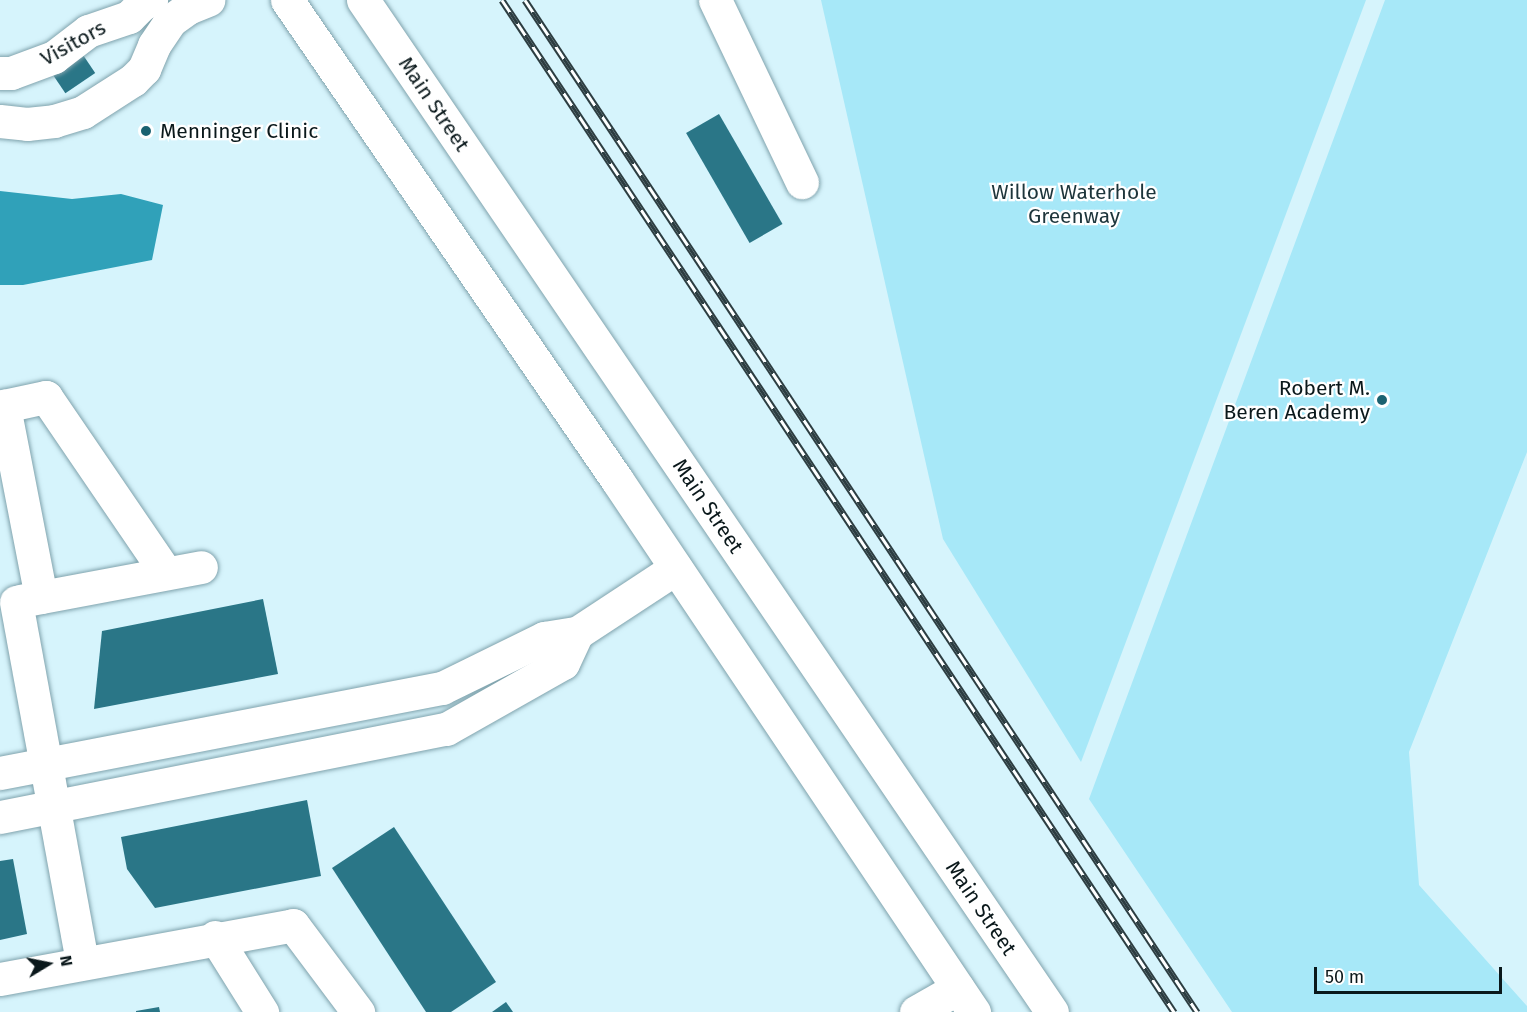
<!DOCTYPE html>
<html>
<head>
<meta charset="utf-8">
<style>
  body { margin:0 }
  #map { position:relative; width:1527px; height:1012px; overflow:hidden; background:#d6f4fc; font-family:"Fira Sans",sans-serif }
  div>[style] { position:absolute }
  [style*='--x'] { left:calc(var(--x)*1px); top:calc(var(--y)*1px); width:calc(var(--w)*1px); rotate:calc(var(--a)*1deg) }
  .green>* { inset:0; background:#a7e8f8 }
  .water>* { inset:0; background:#30a1b9 }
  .building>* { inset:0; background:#2a7687; transform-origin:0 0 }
  .roads { filter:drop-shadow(0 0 2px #80a3ad) drop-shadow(0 0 2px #80a3ad) }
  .minor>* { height:33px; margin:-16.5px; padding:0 16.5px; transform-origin:16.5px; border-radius:16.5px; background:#fff }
  .highway>* { height:33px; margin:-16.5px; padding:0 16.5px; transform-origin:16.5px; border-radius:16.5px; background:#fff }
  .rail>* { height:7px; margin-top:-3.5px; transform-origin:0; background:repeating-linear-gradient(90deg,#fff 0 14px,#2d3d41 0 28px); box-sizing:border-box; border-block:2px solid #2d3d41 }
  .dots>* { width:16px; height:16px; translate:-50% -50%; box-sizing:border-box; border:3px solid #fff; border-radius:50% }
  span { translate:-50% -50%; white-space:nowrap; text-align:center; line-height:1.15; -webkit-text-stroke:4.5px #fff; paint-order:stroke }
  .street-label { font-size:21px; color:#0a181b }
  .poi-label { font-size:21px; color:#0a181b }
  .left { translate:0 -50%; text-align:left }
  .right { translate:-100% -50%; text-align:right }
  .park-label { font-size:21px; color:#1d353b }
  .north { position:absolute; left:18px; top:934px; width:60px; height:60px; -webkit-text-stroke:4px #fff; paint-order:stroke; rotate:80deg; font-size:16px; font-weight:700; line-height:24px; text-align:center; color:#0a181b }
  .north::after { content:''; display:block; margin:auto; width:21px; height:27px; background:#0a181b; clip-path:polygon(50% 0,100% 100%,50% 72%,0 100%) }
  .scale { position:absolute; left:1314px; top:967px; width:188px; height:27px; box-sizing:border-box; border:3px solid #0a181b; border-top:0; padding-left:8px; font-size:18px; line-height:21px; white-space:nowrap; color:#0a181b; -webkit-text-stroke:4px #fff; paint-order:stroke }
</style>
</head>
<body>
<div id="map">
  <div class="green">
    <div style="clip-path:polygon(821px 0,1366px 0,1081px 762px,943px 539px)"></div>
    <div style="clip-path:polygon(1385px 0,1527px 0,1527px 452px,1409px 752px,1419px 885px,1527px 1006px,1527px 1012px,1232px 1012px,1089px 799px)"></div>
  </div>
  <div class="water">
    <div style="clip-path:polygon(0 191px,72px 199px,121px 194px,163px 205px,152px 260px,23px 285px,0 285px)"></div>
  </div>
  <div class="building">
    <div style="left:79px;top:49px;width:29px;height:36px;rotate:56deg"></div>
    <div style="left:719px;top:114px;width:127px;height:38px;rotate:60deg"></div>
    <div style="clip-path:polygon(263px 599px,278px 674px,94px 709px,102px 631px)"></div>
    <div style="clip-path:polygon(307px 800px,321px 876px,155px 908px,127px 869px,121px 837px)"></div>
    <div style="clip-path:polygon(394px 827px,496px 982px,451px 1012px,426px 1012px,332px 868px)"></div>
    <div style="clip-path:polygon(13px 859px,27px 934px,0 940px,0 861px)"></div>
    <div style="clip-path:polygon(506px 1002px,513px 1012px,492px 1012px)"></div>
    <div style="clip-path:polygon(159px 1007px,160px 1012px,136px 1012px,136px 1011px)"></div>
  </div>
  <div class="roads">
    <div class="minor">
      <div style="--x:715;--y:0;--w:202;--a:64.5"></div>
      <div style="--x:0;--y:73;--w:11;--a:0"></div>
      <div style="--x:11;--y:73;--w:46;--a:-20.4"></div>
      <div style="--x:54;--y:57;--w:43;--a:-37.4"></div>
      <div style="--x:88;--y:31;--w:43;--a:-18.9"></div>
      <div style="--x:129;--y:17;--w:18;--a:-45"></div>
      <div style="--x:142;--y:4;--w:10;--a:-24"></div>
      <div style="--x:0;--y:121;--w:27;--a:6"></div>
      <div style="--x:27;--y:124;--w:27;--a:-6"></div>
      <div style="--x:54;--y:121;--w:30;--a:-17"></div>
      <div style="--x:83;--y:112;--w:59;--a:-32.6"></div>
      <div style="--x:133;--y:80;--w:16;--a:-45"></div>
      <div style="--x:144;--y:69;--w:26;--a:-67"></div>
      <div style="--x:154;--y:45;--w:29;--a:-56"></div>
      <div style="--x:170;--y:21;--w:22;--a:-36"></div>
      <div style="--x:188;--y:8;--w:22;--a:-22"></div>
      <div style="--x:41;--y:597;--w:195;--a:-101"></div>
      <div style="--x:4;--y:406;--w:43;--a:-12.1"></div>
      <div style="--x:46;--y:397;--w:213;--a:55.7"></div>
      <div style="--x:20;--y:601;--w:184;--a:-10.6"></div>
      <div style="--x:16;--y:602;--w:366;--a:79.6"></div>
      <div style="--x:0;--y:773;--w:450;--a:-10.9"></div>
      <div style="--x:442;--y:688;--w:114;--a:-26.1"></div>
      <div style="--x:544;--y:638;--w:33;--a:-9"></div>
      <div style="--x:577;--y:633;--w:118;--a:-33.3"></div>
      <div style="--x:0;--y:817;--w:455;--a:-11.2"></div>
      <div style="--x:446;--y:729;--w:134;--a:-29.4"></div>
      <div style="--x:563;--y:663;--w:33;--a:-65"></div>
      <div style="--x:215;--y:937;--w:89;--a:57.9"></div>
      <div style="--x:0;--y:979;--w:298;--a:-10.4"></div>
      <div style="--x:293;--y:925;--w:109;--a:53.2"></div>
      <div style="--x:916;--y:1012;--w:48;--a:-29.7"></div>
    </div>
    <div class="highway">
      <div style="--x:287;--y:0;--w:582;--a:55.49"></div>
      <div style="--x:617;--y:480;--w:641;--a:56.14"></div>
      <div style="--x:363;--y:0;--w:1224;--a:55.75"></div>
    </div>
  </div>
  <div class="rail">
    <div style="--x:502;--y:0;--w:1215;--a:56.41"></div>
    <div style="--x:525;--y:0;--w:1215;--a:56.41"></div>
  </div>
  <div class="dots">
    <div style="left:146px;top:131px;background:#1a6271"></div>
    <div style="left:1382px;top:400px;background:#1a6271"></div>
  </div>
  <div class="street-label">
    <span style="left:73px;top:43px;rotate:-29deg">Visitors</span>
    <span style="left:434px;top:104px;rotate:56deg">Main Street</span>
    <span style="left:708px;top:506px;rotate:56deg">Main Street</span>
    <span style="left:981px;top:908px;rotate:56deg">Main Street</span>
  </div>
  <div class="poi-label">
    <span class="left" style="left:160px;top:131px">Menninger Clinic</span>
    <span class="right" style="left:1370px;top:400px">Robert M.<br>Beren Academy</span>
  </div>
  <div class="park-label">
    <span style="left:1074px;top:204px">Willow Waterhole<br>Greenway</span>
  </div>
  <div class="north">N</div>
  <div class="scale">50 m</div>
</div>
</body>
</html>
